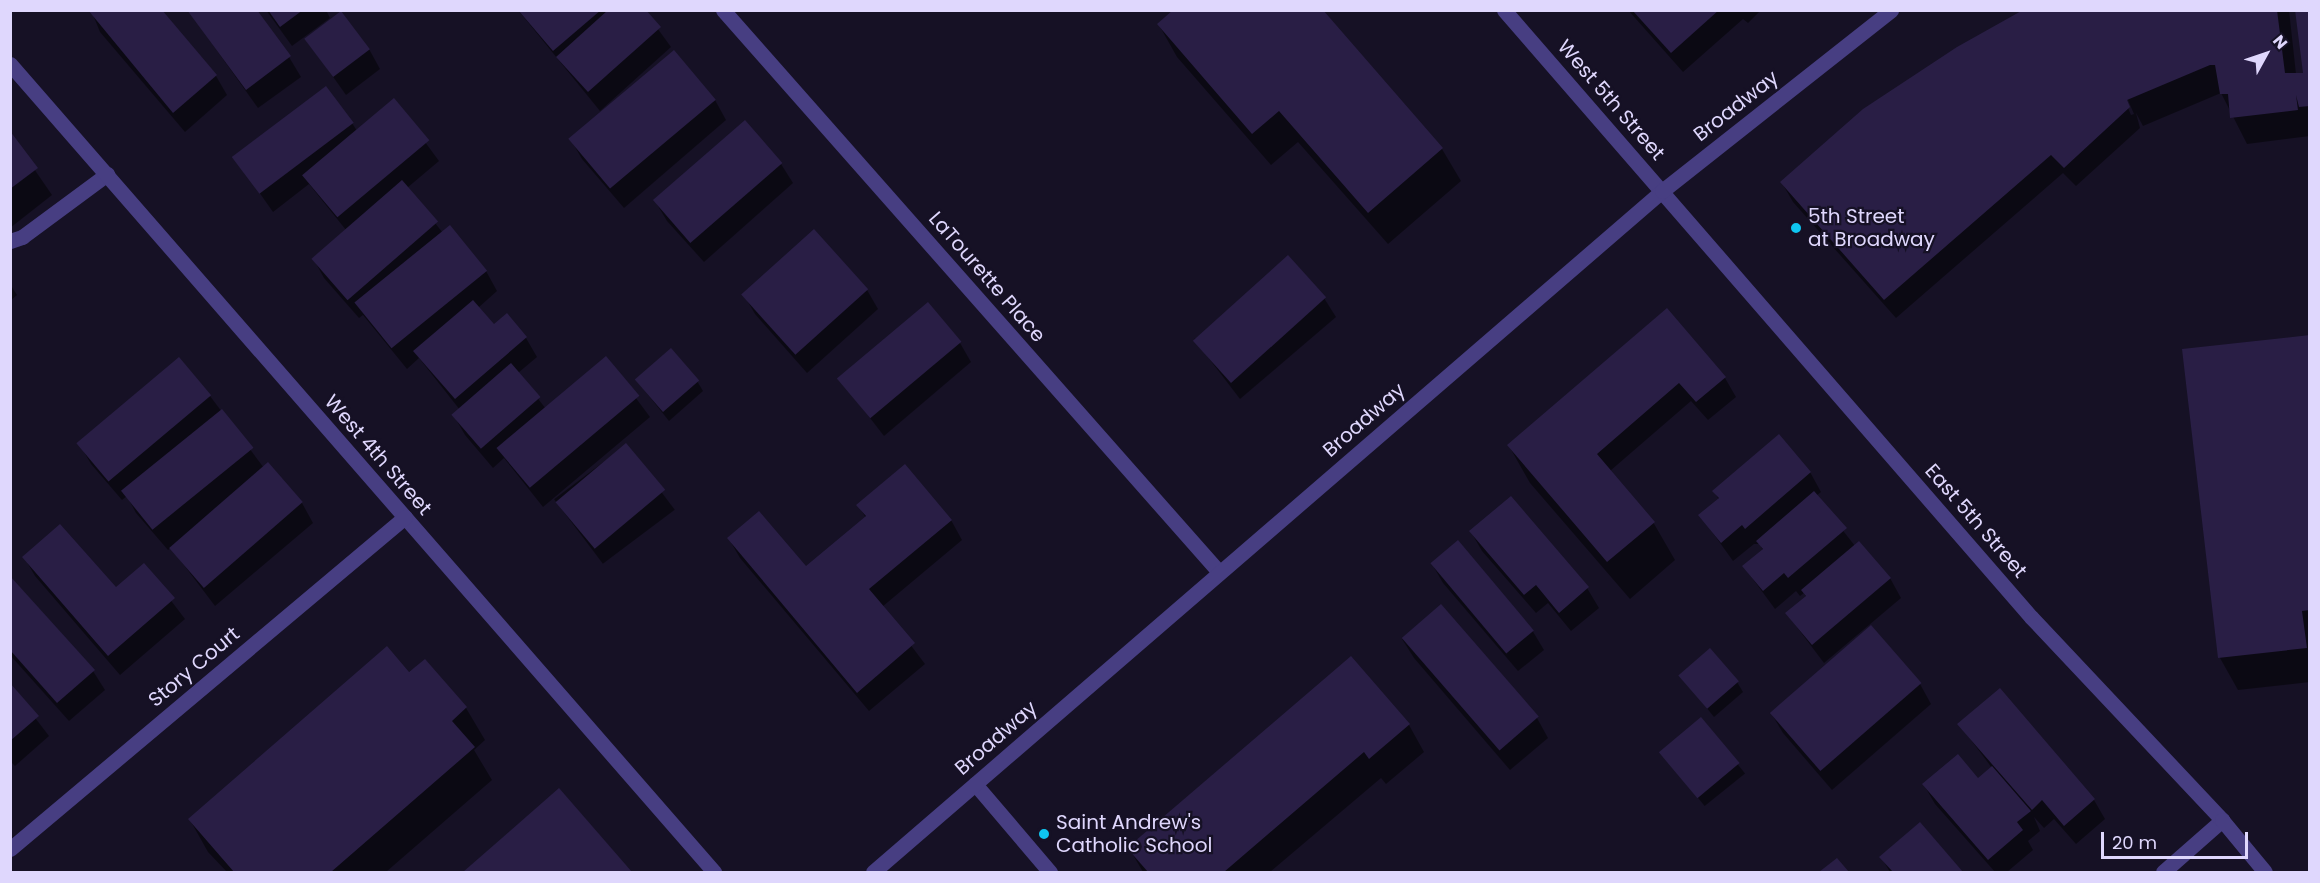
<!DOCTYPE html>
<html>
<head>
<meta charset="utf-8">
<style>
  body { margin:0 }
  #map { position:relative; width:2320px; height:883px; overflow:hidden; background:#161125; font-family:Poppins,sans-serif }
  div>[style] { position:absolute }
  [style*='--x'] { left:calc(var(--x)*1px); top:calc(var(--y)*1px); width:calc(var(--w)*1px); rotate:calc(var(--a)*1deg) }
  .shadow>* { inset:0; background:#0007; transform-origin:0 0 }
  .building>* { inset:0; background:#291e45; transform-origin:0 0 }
  .service>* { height:15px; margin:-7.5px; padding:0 7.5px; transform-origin:7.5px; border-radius:7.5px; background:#473e82 }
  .minor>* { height:15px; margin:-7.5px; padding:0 7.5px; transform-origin:7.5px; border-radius:7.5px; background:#473e82 }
  .tertiary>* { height:15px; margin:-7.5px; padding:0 7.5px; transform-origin:7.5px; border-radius:7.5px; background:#473e82 }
  .dots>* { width:16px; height:16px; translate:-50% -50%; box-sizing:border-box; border:3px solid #161125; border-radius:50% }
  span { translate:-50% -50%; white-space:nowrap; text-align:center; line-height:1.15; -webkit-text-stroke:4.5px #161125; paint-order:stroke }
  .street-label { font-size:20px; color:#dfd7fd }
  .poi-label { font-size:20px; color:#dfd7fd }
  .left { translate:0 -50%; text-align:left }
  .frame { position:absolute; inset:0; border:12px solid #dfd7fd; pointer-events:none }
  .north { position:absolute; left:2236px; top:24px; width:60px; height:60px; -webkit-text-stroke:4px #161125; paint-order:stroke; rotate:50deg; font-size:16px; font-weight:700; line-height:24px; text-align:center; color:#dfd7fd }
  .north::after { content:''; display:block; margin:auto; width:21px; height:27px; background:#dfd7fd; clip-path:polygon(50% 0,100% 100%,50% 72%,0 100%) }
  .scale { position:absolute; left:2101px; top:832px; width:147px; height:27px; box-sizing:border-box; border:3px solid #dfd7fd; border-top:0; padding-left:8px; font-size:18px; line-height:21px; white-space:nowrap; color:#dfd7fd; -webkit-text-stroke:4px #161125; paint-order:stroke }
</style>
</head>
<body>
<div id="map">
  <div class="shadow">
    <div style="clip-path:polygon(91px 10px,160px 10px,216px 76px,227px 95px,185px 132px,100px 32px)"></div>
    <div style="clip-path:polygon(188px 10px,289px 57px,301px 77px,258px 108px)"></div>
    <div style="clip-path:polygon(266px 10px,326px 10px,330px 18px,292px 46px)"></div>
    <div style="clip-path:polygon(518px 10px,644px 10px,671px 47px,600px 111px)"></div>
    <div style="clip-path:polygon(1628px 10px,1761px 10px,1748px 23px,1743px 19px,1683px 72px)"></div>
    <div style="clip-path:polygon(2086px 10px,2131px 115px,2134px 114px,2089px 10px,2289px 10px,2296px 74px,2304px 74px,2310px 10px,2310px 136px,2247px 144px,2221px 93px,2143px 126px,2136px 113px,2140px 128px,2076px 186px,2063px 173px,1896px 318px,1793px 202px,1782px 183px)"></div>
    <div style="clip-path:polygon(1159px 25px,1442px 149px,1461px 181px,1388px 244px,1298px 142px,1271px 165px,1177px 57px)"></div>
    <div style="clip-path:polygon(307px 40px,369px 49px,380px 69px,346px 95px)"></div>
    <div style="clip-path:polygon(394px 100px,439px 161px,407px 188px,443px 233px,486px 271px,497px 291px,478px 308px,494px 326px,526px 338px,537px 357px,518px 373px,546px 409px,606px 358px,650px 417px,543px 507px,504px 458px,493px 468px,465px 435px,454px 416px,460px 410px,419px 358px,407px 369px,363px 315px,359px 318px,324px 278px,313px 258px,346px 230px,309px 184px,273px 212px,235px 158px,352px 123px,357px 131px)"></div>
    <div style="clip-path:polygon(715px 100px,726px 120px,624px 208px,582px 159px,571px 140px)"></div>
    <div style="clip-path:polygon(10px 134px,52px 195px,10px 228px)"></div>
    <div style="clip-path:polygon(781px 164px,793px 183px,704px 262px,667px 221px,655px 201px)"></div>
    <div style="clip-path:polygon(814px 232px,867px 290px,878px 309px,807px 373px,755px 314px,744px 295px)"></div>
    <div style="clip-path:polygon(10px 284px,17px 295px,10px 301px)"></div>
    <div style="clip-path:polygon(1324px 298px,1336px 317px,1240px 399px,1194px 339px)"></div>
    <div style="clip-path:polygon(1667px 310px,1725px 378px,1736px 397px,1708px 420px,1691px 401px,1610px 471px,1653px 522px,1675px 560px,1630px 599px,1530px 483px,1509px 446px)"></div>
    <div style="clip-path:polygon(2310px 336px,2310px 682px,2238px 690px,2220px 658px)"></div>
    <div style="clip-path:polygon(960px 343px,971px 362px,884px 436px,839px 378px)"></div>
    <div style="clip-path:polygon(637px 381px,697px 381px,703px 391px,669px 421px)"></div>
    <div style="clip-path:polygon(210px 396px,264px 468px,268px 464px,302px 503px,313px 523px,215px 606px,171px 548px,168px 550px,136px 513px,127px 496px,122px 500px,91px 464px,80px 445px)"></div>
    <div style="left:626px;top:445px;width:81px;height:90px;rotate:53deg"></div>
    <div style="clip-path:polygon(1810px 472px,1821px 492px,1816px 496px,1855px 546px,1890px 578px,1901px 598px,1824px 663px,1787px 614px,1806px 597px,1804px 593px,1800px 596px,1796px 591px,1775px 609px,1744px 567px,1763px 551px,1760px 544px,1754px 544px,1733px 561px,1700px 515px,1719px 500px,1714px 491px)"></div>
    <div style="clip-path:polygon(858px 505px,951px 520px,962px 540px,882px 607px,925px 664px,869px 711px,740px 558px,729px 539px,805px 568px,866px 518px)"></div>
    <div style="clip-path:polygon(1471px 532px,1587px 588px,1599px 608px,1571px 631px,1548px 603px,1536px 613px,1482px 551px)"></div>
    <div style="clip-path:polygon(24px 557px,116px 589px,144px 565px,185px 619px,120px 675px,35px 576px)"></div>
    <div style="clip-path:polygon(1432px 564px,1532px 630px,1544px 650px,1518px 671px,1443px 583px)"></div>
    <div style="clip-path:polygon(10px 578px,93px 671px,105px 690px,69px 721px,10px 655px)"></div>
    <div style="clip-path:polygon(1441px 606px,1537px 718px,1548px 738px,1510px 770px,1414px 658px,1402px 639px)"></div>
    <div style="clip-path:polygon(1871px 627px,1920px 684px,1931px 704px,1832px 790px,1783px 733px,1771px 713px)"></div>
    <div style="clip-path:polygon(1351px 658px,1409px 725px,1424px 752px,1386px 784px,1381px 778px,1270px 872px,1143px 872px,1129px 848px)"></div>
    <div style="clip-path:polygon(425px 661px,466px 708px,485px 740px,474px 750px,492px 780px,386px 872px,227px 872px,208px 852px,190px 820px)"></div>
    <div style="clip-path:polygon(1681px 676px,1737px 682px,1743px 692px,1714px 717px)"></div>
    <div style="clip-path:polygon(10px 685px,49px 736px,15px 766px,10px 761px)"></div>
    <div style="left:1701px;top:719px;width:70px;height:52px;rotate:51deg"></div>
    <div style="clip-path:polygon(1959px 724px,2094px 800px,2105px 819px,2076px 844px,2054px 819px,2044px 828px,2034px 817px,2040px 831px,2028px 841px,2033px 850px,2007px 872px,1995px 872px,1935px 804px,1924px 785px,1978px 780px,1992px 768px)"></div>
    <div style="clip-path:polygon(559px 790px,630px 872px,465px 872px)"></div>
    <div style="clip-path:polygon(1919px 824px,1961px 872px,1890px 872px,1881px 857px)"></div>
  </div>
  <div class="building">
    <div style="clip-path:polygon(88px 10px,162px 10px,217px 75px,173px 113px)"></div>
    <div style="clip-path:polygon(187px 10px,257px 10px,291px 56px,246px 90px)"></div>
    <div style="clip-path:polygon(268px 10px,303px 10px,280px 27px)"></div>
    <div style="clip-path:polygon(518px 10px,601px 10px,553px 51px)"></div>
    <div style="clip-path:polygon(608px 10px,646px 10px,661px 27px,588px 92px,556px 57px)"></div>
    <div style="clip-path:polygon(1173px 10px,1323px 10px,1443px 148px,1368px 213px,1279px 111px,1252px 134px,1157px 24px)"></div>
    <div style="clip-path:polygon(1632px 10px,1719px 10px,1671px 53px)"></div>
    <div style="clip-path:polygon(2023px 10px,2277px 10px,2285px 73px,2303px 73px,2295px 10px,2310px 10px,2310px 106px,2299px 107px,2296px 95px,2298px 110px,2230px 118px,2228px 94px,2220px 94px,2215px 65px,2210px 65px,2127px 100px,2130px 107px,2064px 168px,2051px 155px,1884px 300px,1780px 182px,1863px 109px,1957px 47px)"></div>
    <div style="left:341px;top:11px;width:48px;height:46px;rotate:53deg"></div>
    <div style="left:674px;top:50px;width:65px;height:138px;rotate:50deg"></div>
    <div style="left:326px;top:86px;width:46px;height:118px;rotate:53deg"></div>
    <div style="left:394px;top:98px;width:55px;height:120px;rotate:50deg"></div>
    <div style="left:745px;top:120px;width:57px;height:122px;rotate:49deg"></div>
    <div style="clip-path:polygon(10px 131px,38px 168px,10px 189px)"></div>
    <div style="left:402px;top:180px;width:55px;height:120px;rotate:49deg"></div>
    <div style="left:450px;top:225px;width:59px;height:123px;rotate:51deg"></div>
    <div style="left:814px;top:229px;width:81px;height:98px;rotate:48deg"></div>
    <div style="left:1288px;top:255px;width:57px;height:128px;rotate:48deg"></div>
    <div style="clip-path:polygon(473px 300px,494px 324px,507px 313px,527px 337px,455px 399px,413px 351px)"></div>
    <div style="left:928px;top:302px;width:52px;height:119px;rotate:50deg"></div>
    <div style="clip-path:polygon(1667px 308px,1726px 377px,1696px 402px,1679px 383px,1597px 454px,1655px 522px,1607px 562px,1507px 445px)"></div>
    <div style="clip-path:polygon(2310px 335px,2310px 610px,2302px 611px,2307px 648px,2218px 658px,2182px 349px)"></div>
    <div style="left:671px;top:348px;width:43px;height:48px;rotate:49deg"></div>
    <div style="left:606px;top:356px;width:52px;height:143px;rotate:50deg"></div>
    <div style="left:179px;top:357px;width:50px;height:134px;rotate:50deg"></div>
    <div style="left:511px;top:363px;width:45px;height:79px;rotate:49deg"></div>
    <div style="left:222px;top:409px;width:50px;height:130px;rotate:51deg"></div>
    <div style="clip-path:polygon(1779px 434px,1811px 472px,1745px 529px,1742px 525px,1721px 543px,1698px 515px,1719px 498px,1712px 491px)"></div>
    <div style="left:626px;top:443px;width:61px;height:92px;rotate:50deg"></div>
    <div style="left:268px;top:462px;width:53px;height:131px;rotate:49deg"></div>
    <div style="clip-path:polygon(905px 464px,952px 520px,869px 589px,915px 643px,857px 693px,727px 538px,759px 511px,806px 566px,866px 516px,856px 505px)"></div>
    <div style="clip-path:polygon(1814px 491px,1847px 528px,1788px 578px,1784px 573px,1763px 591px,1742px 566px,1763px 549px,1756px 541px)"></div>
    <div style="clip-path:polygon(1511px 496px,1589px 587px,1559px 613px,1536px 585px,1524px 595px,1469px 531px)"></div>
    <div style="clip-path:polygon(60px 524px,116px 587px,144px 563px,175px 598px,108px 656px,22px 557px)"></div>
    <div style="left:1458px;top:540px;width:118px;height:36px;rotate:50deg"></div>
    <div style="clip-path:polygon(1859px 541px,1891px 578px,1812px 645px,1785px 613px,1806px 596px,1801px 590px)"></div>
    <div style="clip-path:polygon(10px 576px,95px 670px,57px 703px,10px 650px)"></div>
    <div style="left:1441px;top:604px;width:149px;height:52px;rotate:49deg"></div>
    <div style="left:1871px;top:625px;width:77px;height:134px;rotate:49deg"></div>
    <div style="clip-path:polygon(387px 646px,409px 672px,425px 659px,467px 707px,452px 721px,475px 747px,331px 872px,234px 872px,188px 819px)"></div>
    <div style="left:1710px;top:648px;width:44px;height:42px;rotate:49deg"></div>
    <div style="clip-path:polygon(1351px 656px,1410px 724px,1369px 759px,1364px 752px,1224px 872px,1148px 872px,1127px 848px)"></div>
    <div style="clip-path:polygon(10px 683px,39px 716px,10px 741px)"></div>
    <div style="clip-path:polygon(2000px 688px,2095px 799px,2064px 826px,2042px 800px,2032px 810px,1957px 724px)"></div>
    <div style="left:1701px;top:717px;width:60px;height:55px;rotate:50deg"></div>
    <div style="clip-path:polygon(1958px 754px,1978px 778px,1992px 766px,2031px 811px,2017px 822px,2023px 830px,1988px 860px,1922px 784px)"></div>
    <div style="clip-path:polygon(559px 788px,632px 872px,463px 872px)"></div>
    <div style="clip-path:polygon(1920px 822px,1963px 872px,1893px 872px,1879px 857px)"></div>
    <div style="clip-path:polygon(1837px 858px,1849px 872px,1819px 872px)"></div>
  </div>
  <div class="service">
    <div style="--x:10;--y:241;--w:13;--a:-18"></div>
    <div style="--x:22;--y:237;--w:106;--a:-36.5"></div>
    <div style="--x:975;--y:784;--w:116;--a:49.6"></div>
  </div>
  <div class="minor">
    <div style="--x:723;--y:10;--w:750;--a:48.57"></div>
    <div style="--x:10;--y:64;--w:1072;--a:48.93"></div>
    <div style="--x:10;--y:849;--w:516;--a:-40.05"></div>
    <div style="--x:2163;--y:872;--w:79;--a:-41.4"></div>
  </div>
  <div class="tertiary">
    <div style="--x:1504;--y:10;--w:804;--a:49.04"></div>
    <div style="--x:2031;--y:617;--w:279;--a:46.7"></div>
    <div style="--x:2222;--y:820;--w:67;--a:50.4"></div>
    <div style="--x:873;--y:872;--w:1042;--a:-40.8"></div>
    <div style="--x:1662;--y:191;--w:292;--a:-38.3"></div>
  </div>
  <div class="dots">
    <div style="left:1796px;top:228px;background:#0fc6f1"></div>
    <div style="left:1044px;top:834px;background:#0fc6f1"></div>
  </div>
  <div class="street-label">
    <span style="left:1611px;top:100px;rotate:49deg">West 5th Street</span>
    <span style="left:1736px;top:106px;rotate:-38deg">Broadway</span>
    <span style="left:987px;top:277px;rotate:49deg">LaTourette Place</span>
    <span style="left:1364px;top:420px;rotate:-41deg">Broadway</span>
    <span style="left:378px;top:455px;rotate:49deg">West 4th Street</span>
    <span style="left:1976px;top:521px;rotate:49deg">East 5th Street</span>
    <span style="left:194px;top:667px;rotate:-40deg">Story Court</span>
    <span style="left:996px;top:738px;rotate:-41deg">Broadway</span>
  </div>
  <div class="poi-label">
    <span class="left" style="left:1808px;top:228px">5th Street<br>at Broadway</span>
    <span class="left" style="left:1056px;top:834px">Saint Andrew's<br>Catholic School</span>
  </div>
  <div class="frame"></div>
  <div class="north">N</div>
  <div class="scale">20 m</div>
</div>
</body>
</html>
